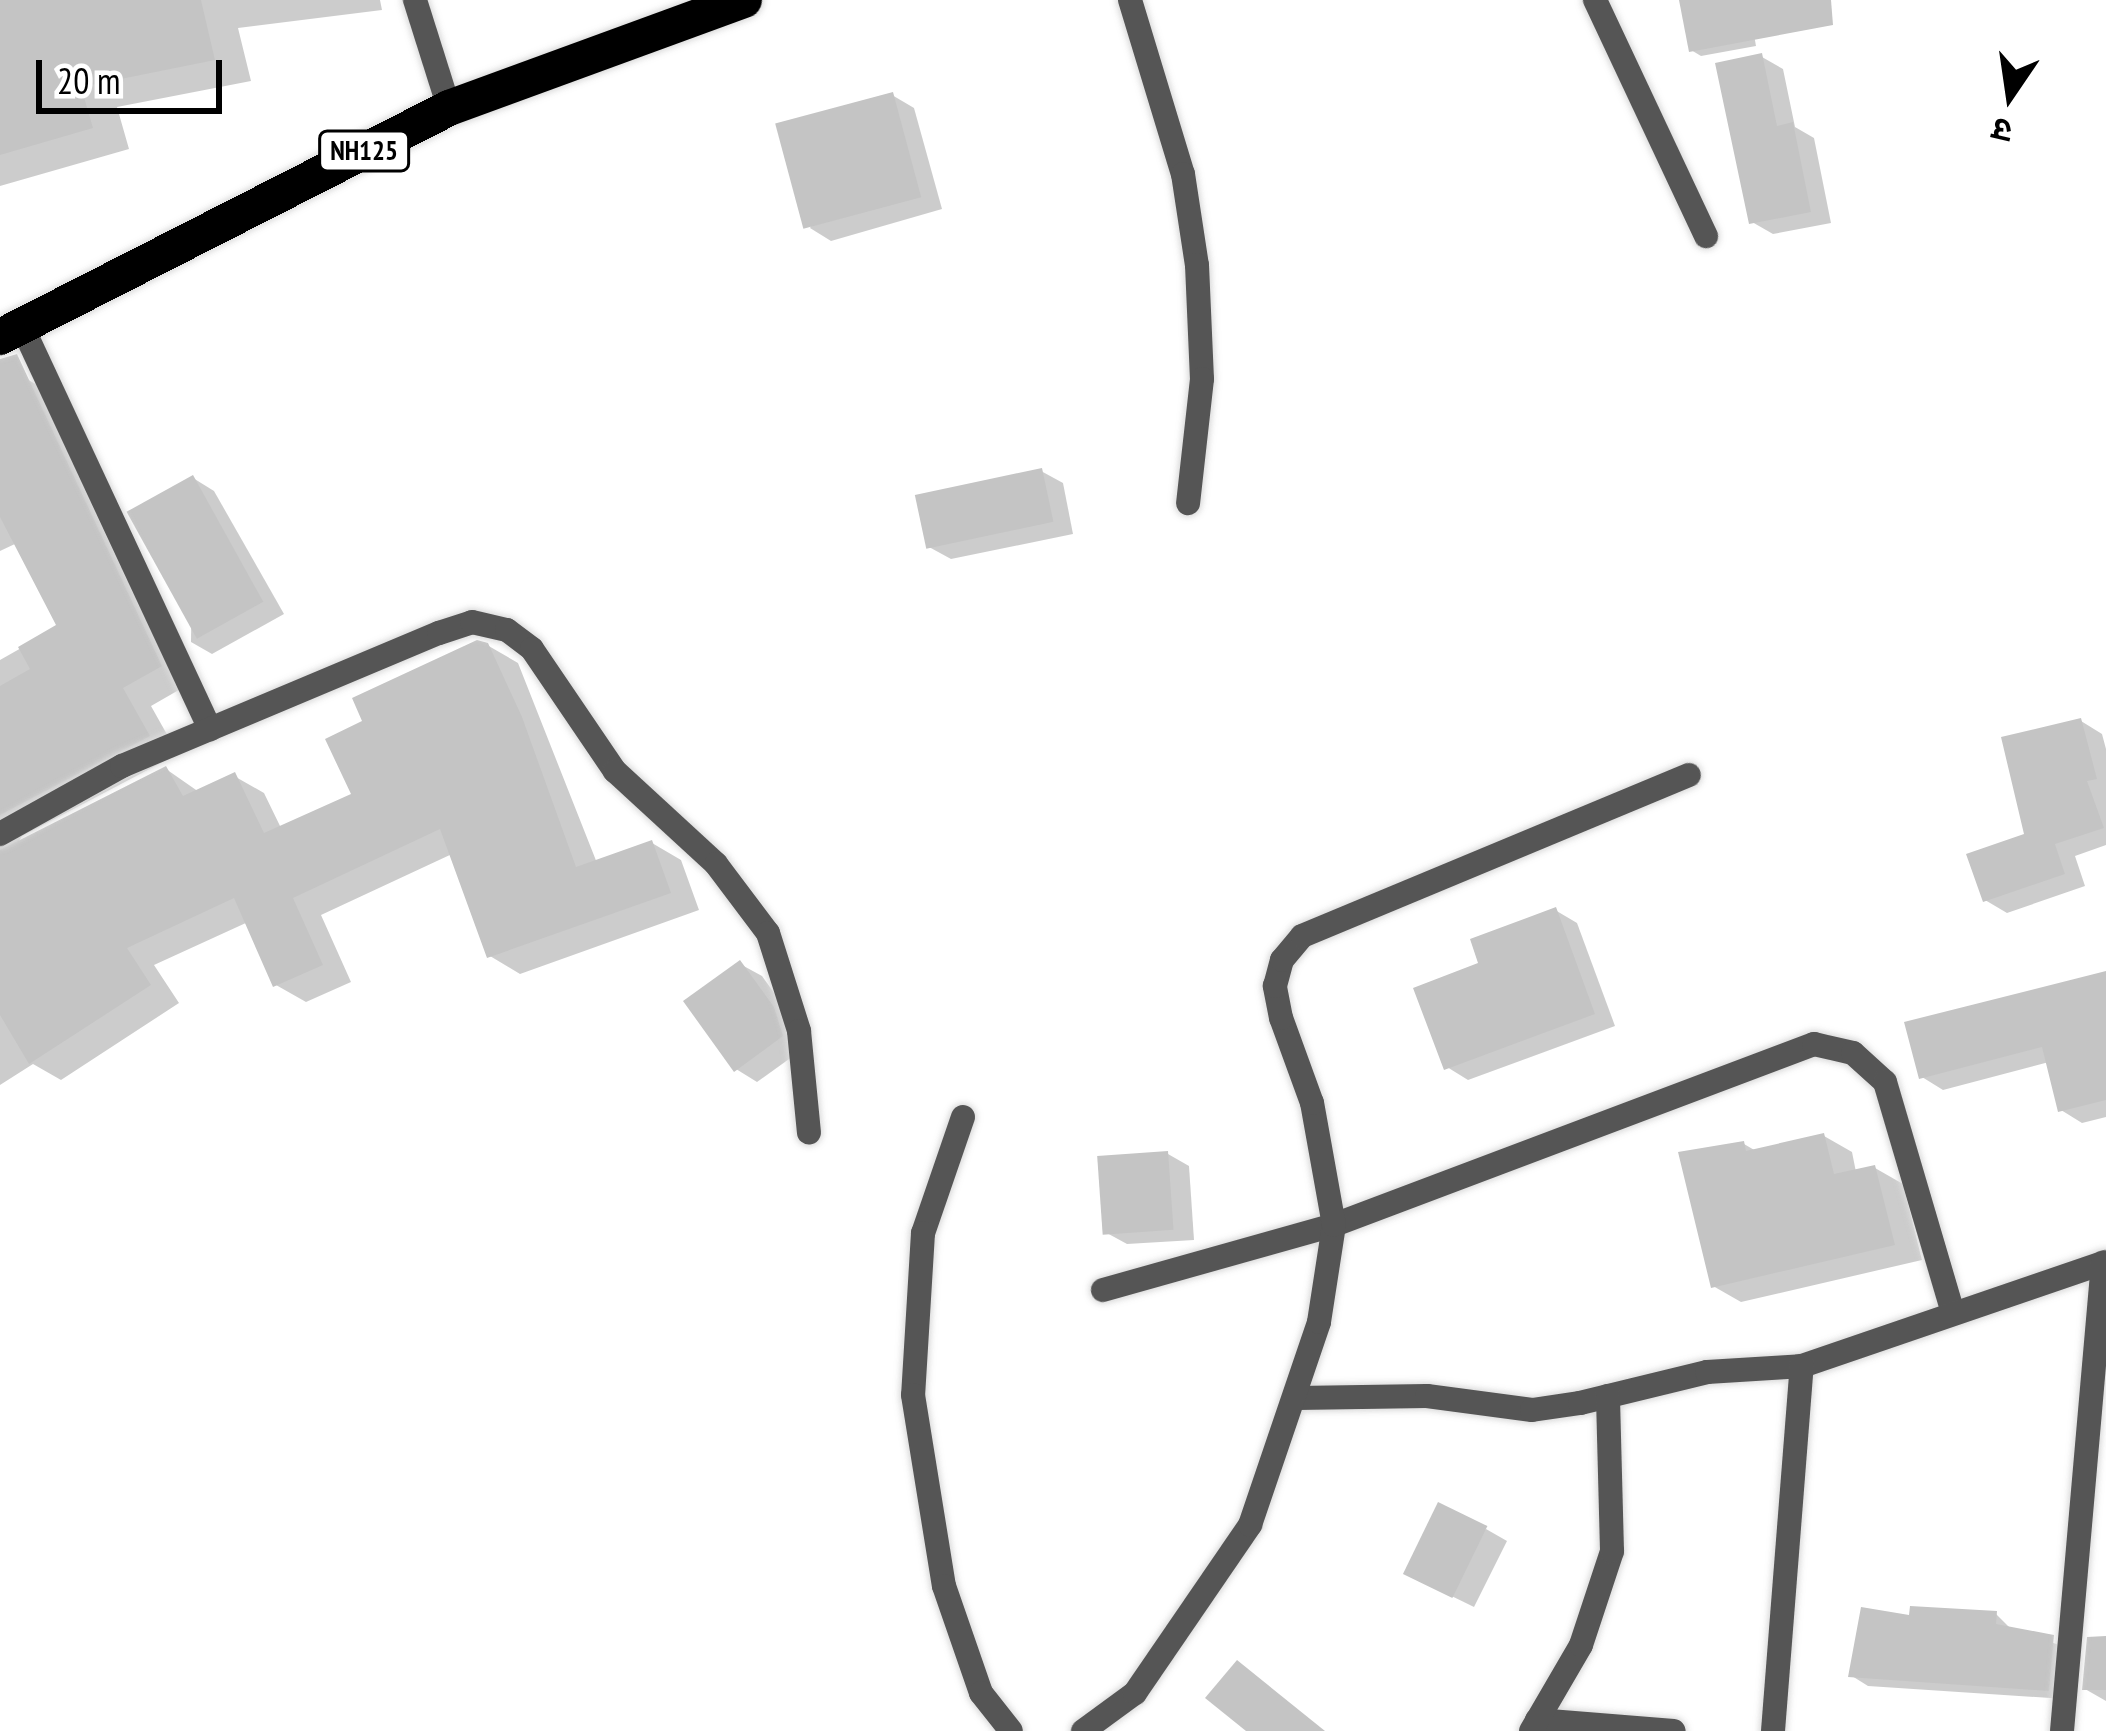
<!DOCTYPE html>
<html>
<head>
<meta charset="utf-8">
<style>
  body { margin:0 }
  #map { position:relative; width:2106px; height:1731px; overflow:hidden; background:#fff; font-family:"PT Sans Narrow","Noto Sans Devanagari",sans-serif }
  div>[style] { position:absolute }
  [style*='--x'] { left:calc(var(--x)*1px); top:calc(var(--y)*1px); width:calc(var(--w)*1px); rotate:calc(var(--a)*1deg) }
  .shadow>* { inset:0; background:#0003 }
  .building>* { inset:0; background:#c4c4c4; transform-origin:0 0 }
  .roads { filter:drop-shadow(0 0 3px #dbdbdb) drop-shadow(0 0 3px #dbdbdb) }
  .lane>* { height:24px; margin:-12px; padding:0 12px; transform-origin:12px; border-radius:12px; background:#555 }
  .street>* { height:24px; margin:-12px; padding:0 12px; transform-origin:12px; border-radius:12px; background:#555 }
  .highway>* { height:36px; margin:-18px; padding:0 18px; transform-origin:18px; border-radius:18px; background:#000 }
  span { translate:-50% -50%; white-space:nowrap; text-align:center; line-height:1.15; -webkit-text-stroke:9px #fff; paint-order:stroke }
  .shield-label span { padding:3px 9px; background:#fff; border:3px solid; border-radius:9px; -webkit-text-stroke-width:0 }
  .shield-label { font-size:27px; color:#000; font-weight:700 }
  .north { position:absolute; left:1950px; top:36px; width:120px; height:120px; -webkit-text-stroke:9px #fff; paint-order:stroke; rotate:193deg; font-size:33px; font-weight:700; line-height:48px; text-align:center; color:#000 }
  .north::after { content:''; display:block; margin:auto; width:42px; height:54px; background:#000; clip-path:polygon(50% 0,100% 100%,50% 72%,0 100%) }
  .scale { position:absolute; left:36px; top:60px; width:186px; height:54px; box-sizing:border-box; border:6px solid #000; border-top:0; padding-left:15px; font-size:36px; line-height:42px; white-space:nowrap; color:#000; -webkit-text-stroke:9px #fff; paint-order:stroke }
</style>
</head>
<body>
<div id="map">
  <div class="shadow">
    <div style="clip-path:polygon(0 0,380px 0,382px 10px,238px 28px,251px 81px,117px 107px,129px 149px,0 186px)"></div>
    <div style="clip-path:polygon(1682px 0,1748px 0,1756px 46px,1701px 56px,1691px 50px)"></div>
    <div style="clip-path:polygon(1762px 57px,1783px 69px,1795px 127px,1814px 138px,1831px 223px,1773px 234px,1752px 222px)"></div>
    <div style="clip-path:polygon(892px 95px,914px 108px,942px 209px,831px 241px,810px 228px)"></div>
    <div style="clip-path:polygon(27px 379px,57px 397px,191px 683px,151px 706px,178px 754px,22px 836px,14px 849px,166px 769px,199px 792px,234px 776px,264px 793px,281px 828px,355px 795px,366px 722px,487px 645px,518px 663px,597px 863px,652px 843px,681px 860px,699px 910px,520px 974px,490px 956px,452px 854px,321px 915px,351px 982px,306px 1002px,276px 985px,248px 922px,154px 965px,179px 1003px,61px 1080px,33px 1064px,0 1085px,0 660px,60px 626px,17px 543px,0 551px,0 393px)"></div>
    <div style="clip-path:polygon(1041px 471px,1063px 483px,1073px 534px,951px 559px,929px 547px)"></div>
    <div style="clip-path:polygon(193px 478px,214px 491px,284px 614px,212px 654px,191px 642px)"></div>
    <div style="clip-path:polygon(2081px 721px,2102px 734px,2106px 749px,2106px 845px,2075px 856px,2085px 886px,2007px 913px,1985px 900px,2027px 836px)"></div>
    <div style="clip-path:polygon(1555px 910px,1577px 923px,1615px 1026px,1468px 1080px,1447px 1067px,1482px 965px)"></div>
    <div style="clip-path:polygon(740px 964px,762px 976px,795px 1022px,803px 1049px,757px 1082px,736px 1069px)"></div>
    <div style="clip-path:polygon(2106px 975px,2106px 1117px,2082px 1123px,2061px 1110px,2049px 1062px,1943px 1090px,1922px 1077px)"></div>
    <div style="clip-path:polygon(1824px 1136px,1852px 1152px,1856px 1172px,1875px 1168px,1903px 1184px,1922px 1260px,1741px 1302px,1713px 1286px,1744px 1144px,1756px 1151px)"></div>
    <div style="clip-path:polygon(1168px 1154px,1189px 1166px,1194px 1240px,1127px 1244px,1105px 1232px)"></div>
    <div style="clip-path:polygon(1486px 1529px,1507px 1541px,1474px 1607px,1427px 1584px)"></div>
    <div style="clip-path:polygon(1996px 1614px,2013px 1631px,2070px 1648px,2065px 1699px,1868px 1686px,1852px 1676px)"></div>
    <div style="clip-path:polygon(2106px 1639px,2106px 1701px,2085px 1689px)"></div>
  </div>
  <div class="building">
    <div style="clip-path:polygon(0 0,201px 0,215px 60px,81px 87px,93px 128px,0 155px)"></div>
    <div style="clip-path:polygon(1679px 0,1831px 0,1833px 25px,1689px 52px)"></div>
    <div style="clip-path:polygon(1762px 53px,1777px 126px,1793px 122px,1811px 212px,1749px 224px,1715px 63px)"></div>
    <div style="left:893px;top:92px;width:109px;height:122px;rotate:75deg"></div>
    <div style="clip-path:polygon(17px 354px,162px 666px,123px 688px,150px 736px,0 815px,0 686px,30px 669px,18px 647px,56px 625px,0 517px,0 359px)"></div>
    <div style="left:1042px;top:468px;width:55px;height:130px;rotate:78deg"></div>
    <div style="left:193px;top:475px;width:145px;height:76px;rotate:61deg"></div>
    <div style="clip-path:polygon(477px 640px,488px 643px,522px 717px,576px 867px,652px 840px,671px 893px,487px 958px,440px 829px,293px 898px,323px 965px,273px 987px,234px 898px,127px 948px,151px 985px,29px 1064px,0 1015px,0 850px,166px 766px,183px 796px,235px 772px,264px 833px,351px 794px,325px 739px,362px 721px,352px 698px)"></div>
    <div style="clip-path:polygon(2081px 718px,2097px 779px,2087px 781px,2104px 828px,2055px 844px,2065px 874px,1983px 902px,1966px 854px,2024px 834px,2001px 737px)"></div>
    <div style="clip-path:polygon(1556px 907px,1595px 1014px,1444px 1070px,1413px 988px,1478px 963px,1470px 939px)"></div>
    <div style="clip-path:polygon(740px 960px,774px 1007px,783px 1036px,734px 1072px,683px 1001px)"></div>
    <div style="clip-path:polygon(2106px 971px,2106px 1100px,2058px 1112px,2042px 1047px,1919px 1079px,1904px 1022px)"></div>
    <div style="clip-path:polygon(1824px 1133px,1834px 1174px,1875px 1165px,1895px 1245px,1711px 1288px,1678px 1152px,1744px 1141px,1746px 1151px)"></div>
    <div style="left:1168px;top:1151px;width:79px;height:71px;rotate:86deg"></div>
    <div style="left:1438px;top:1502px;width:55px;height:80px;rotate:26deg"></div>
    <div style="clip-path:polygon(1910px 1606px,1997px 1611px,1996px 1624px,2054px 1635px,2049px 1691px,1848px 1677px,1861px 1607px,1909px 1615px)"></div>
    <div style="clip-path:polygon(2106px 1636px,2106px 1690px,2082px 1690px,2087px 1637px)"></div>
    <div style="clip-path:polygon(1237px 1660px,1325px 1731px,1246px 1731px,1205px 1698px)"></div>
  </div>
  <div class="roads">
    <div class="lane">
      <div style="--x:1130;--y:0;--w:182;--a:73.1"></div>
      <div style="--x:1183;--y:174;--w:92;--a:81.3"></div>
      <div style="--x:1197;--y:265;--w:114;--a:87.5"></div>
      <div style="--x:1202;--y:379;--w:125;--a:96.4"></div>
      <div style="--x:1595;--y:0;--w:261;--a:64.8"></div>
    </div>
    <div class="street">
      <div style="--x:415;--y:0;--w:113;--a:72.5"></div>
      <div style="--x:22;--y:326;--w:445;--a:65"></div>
      <div style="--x:0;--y:834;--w:140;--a:-29.1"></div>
      <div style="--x:122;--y:766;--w:344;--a:-22.8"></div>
      <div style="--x:439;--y:633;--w:35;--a:-18"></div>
      <div style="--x:472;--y:622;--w:36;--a:13"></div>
      <div style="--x:507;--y:630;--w:31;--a:37"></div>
      <div style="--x:532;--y:649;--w:148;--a:55.8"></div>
      <div style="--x:615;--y:771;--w:137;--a:42.6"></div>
      <div style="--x:716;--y:864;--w:86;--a:53"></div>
      <div style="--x:768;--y:933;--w:103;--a:72.4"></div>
      <div style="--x:799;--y:1031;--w:102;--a:84.4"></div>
      <div style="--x:963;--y:1117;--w:123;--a:109"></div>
      <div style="--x:923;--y:1233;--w:162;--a:93.5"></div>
      <div style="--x:913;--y:1395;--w:193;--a:80.8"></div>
      <div style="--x:944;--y:1586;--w:113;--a:70.9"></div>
      <div style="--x:981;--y:1693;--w:48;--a:51.7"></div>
      <div style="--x:1103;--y:1290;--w:240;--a:-15.7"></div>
      <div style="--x:1334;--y:1225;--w:513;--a:-20.66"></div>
      <div style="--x:1814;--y:1044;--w:40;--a:13"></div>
      <div style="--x:1853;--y:1053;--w:43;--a:42.2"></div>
      <div style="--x:1885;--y:1082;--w:241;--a:73.6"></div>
      <div style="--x:1297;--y:1398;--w:130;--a:-0.9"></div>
      <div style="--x:1427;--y:1396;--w:106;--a:7.6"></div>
      <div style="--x:1532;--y:1410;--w:49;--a:-8.3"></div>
      <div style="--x:1580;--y:1403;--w:131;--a:-13.7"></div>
      <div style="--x:1707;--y:1372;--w:95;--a:-3.6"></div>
      <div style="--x:1802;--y:1366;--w:321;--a:-18.9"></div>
      <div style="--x:1537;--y:1720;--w:137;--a:4.6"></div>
      <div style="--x:1083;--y:1731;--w:64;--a:-36.2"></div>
      <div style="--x:1135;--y:1693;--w:204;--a:-55.6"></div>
      <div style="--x:1250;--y:1525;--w:214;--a:-71.2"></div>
      <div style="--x:1319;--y:1322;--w:98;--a:-81.2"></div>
      <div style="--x:1334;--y:1225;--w:124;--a:-100.2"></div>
      <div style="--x:1312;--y:1103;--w:90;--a:-110"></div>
      <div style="--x:1281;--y:1018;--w:33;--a:-101"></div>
      <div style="--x:1275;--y:986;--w:27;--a:-75"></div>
      <div style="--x:1282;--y:960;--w:31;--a:-50"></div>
      <div style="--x:1302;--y:936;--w:419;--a:-22.6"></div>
      <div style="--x:1531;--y:1731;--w:99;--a:-59.8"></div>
      <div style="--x:1581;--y:1645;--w:99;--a:-71.7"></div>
      <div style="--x:1612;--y:1551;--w:155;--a:-91.5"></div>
      <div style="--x:1773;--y:1731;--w:366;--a:-85.5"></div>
      <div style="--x:2062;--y:1731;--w:470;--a:-85"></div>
    </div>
    <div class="highway">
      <div style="--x:0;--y:337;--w:504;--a:-27.02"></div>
      <div style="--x:449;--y:108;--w:314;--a:-20.1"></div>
    </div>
  </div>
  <div class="shield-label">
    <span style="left:364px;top:151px">NH125</span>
  </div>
  <div class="north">उ</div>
  <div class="scale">20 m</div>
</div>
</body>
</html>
